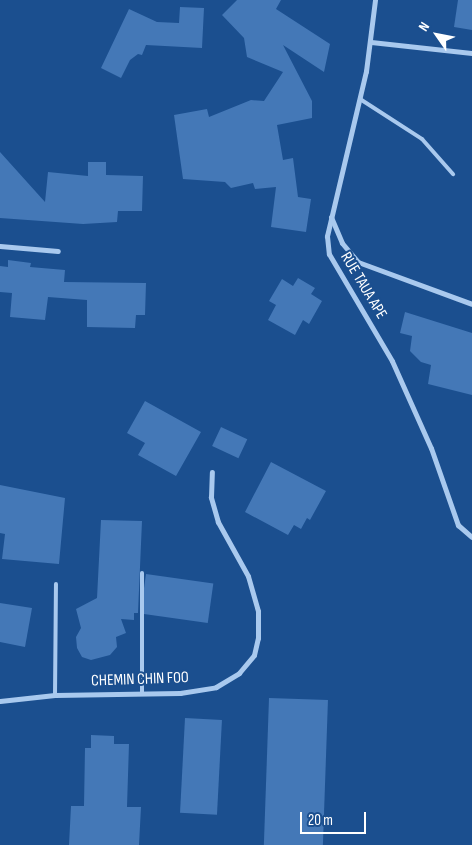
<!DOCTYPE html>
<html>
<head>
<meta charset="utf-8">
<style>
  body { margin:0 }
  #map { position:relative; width:472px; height:845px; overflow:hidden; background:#1b4f8f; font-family:"Sofia Sans Condensed",sans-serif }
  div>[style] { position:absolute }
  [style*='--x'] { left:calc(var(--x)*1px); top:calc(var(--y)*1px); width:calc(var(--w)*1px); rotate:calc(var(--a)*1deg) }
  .building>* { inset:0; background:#4478b7; transform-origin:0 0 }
  .lane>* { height:4px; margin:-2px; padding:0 2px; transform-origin:2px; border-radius:2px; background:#a9c9ee }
  .street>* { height:5px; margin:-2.5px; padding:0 2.5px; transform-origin:2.5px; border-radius:2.5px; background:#a9c9ee }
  span { translate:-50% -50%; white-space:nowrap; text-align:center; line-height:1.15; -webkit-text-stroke:4px #1b4f8f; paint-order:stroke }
  .street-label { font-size:16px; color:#fff }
  .north { position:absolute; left:412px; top:10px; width:50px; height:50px; -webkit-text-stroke:4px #1b4f8f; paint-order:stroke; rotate:303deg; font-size:14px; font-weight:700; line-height:20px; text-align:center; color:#fff }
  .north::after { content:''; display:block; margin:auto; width:18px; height:22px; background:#fff; clip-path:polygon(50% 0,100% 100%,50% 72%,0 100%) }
  .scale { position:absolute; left:300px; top:812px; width:66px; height:22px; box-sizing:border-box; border:2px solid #fff; border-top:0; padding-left:6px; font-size:15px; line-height:18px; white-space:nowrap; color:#fff; -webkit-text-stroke:4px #1b4f8f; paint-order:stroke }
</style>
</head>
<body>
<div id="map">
  <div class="building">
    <div style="clip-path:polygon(237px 0,281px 0,276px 9px,330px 44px,324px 72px,283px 45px,312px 101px,312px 118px,277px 125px,283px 160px,293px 158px,298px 197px,311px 199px,306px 232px,271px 227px,276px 187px,255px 189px,253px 183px,231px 188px,225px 182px,183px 179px,174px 115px,207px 109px,209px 117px,251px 100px,264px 101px,283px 72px,247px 57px,244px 38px,222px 15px)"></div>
    <div style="clip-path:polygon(458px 0,472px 0,472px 30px,454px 27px)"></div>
    <div style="clip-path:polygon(180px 7px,204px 8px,202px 48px,146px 45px,142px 55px,138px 54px,130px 60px,121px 78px,101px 68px,129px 9px,157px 22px,179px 23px)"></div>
    <div style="clip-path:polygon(0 152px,45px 202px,48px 172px,88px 176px,88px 162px,106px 162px,106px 175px,143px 176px,142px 211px,118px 211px,117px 222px,83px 224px,0 218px)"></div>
    <div style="clip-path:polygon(8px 260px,31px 263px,30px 267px,65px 270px,64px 282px,146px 283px,145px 315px,136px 315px,135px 328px,87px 327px,87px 300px,48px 297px,45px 320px,10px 317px,12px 293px,0 292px,0 266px,8px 267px)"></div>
    <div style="clip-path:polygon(298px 278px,315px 288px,311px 294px,322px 301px,309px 324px,303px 320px,295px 335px,268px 320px,276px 305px,269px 301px,282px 279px,293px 286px)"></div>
    <div style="clip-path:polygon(405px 312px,472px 333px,472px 395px,428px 384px,431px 365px,421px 362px,410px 351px,412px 336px,400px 333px)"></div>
    <div style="clip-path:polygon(145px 401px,201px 432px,176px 476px,138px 455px,145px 443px,127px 433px)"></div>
    <div style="left:221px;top:427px;width:29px;height:21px;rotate:25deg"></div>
    <div style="clip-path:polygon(271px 462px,326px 491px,310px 520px,307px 518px,301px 529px,294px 525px,288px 535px,245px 512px)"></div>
    <div style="clip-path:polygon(0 485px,65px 498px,59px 564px,2px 559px,5px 534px,0 533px)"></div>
    <div style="clip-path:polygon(101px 520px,142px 521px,138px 613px,134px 613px,134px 620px,121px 619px,126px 633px,116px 637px,117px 647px,110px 655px,91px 660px,82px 657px,77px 648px,76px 637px,81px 628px,76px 609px,97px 598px)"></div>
    <div style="left:146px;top:574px;width:68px;height:40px;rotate:8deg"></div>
    <div style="clip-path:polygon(0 603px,32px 608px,25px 647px,0 642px)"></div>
    <div style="left:269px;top:698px;width:59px;height:147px;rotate:2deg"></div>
    <div style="left:185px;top:718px;width:37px;height:95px;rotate:3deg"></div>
    <div style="clip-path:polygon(91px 735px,114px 736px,114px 744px,129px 744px,127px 807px,141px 807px,139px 845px,69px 845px,71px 806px,84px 806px,85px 748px,91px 748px)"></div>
  </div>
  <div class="lane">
    <div style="--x:360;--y:99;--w:74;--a:32.8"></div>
    <div style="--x:422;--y:139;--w:47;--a:48.5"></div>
    <div style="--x:142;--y:573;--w:119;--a:90"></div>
    <div style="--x:55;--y:695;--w:111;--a:-89.5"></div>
  </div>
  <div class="street">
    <div style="--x:375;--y:0;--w:72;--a:97.2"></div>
    <div style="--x:366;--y:71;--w:170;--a:103.3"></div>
    <div style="--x:327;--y:236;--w:18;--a:84"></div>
    <div style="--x:329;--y:254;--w:124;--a:59.5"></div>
    <div style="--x:392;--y:361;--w:95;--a:65.9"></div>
    <div style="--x:431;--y:448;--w:82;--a:70.7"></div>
    <div style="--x:458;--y:525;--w:18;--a:41"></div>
    <div style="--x:371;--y:42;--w:102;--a:6.2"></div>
    <div style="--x:331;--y:217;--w:28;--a:67"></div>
    <div style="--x:342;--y:243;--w:25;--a:50"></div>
    <div style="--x:358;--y:262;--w:121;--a:20.2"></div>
    <div style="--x:0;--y:246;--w:58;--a:4.9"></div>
    <div style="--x:0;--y:701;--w:55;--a:-6.2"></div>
    <div style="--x:55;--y:695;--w:125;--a:-0.9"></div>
    <div style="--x:180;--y:693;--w:36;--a:-9"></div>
    <div style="--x:216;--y:687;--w:27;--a:-31"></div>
    <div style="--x:239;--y:673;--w:23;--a:-50"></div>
    <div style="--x:254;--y:655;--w:17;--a:-77"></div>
    <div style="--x:258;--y:638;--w:27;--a:-90"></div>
    <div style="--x:258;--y:611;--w:36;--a:-106"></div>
    <div style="--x:248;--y:576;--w:62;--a:-119.1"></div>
    <div style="--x:218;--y:522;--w:26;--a:-106"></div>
    <div style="--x:211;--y:497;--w:25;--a:-88"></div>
  </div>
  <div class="street-label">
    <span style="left:363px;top:286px;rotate:59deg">RUE TAUA APE</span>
    <span style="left:140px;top:680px;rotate:-2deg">CHEMIN CHIN FOO</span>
  </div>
  <div class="north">N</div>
  <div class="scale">20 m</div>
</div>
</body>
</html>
